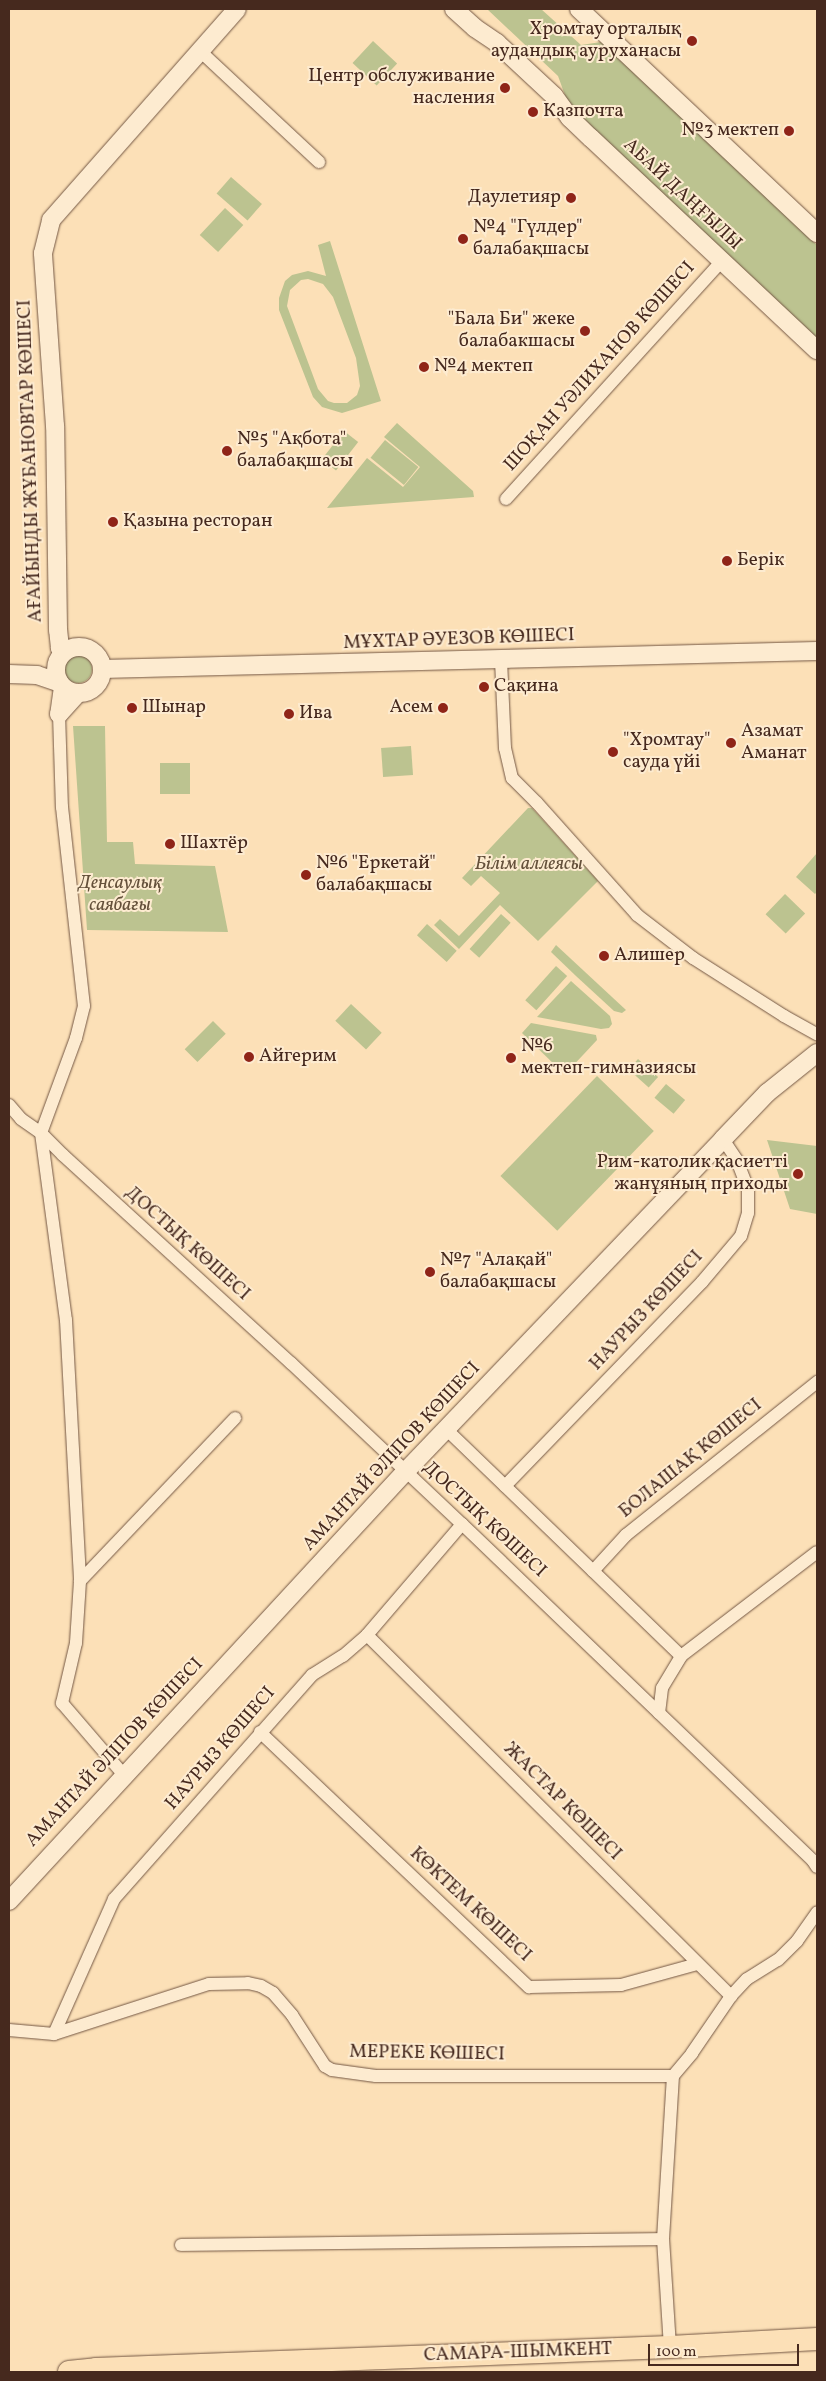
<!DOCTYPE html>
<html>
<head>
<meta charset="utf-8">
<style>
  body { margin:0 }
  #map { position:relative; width:826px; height:2381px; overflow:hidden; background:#fce0b7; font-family:Vollkorn,serif }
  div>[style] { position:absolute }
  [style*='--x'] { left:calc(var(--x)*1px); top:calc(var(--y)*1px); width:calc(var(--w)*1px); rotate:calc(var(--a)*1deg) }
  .green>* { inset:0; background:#bcc390; transform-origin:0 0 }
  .round { border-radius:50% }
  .roads { filter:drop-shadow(0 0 1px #745744) drop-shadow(0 0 1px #745744) }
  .street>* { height:12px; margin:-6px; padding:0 6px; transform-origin:6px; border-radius:6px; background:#fdebd0 }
  .secondary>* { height:18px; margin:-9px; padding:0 9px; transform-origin:9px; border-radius:9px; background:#fdebd0 }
  .secondary>.ring { margin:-9px; padding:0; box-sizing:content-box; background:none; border:18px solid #fdebd0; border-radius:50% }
  .highway>* { height:22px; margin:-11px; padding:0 11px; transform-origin:11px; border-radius:11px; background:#fce0b7 }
  .dots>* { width:14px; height:14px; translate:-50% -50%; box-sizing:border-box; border:2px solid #fdebd0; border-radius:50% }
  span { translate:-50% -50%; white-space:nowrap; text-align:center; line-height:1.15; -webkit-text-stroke:4px #fdebd0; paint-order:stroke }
  .poi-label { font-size:19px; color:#46291e }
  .right { translate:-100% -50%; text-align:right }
  .left { translate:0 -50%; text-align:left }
  .street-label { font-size:19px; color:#46291e }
  .park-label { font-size:19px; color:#64503a; font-style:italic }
  .frame { position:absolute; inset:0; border:10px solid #46291e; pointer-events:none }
  .scale { position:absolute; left:648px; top:2344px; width:151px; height:22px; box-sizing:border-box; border:2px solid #46291e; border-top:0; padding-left:6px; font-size:15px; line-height:18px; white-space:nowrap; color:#46291e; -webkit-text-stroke:4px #fdebd0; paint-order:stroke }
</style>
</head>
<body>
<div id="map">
  <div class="green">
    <div style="clip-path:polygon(487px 9px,541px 9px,581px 45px,601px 42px,817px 245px,817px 340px,570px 109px,558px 76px)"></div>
    <div style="left:373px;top:41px;width:33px;height:30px;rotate:43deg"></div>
    <div style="left:231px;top:177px;width:41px;height:22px;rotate:41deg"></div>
    <div style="left:225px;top:208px;width:25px;height:37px;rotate:43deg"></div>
    <div style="clip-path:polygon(evenodd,330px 241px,381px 401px,342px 413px,322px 407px,313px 397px,279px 310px,279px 298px,285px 281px,292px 275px,308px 271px,326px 276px,318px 245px,330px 241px,308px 279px,323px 284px,333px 297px,356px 358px,360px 386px,357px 395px,347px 403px,334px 403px,328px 401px,318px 389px,287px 306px,290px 290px,301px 280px,308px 279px)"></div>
    <div style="clip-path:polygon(397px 423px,473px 491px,474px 497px,327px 508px,367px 458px,403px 487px,420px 467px,384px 437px)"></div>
    <div style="left:344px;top:431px;width:18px;height:36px;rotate:38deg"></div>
    <div style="left:385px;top:440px;width:43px;height:23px;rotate:39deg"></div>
    <div class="round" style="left:64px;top:655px;width:28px;height:28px"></div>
    <div style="clip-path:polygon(73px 726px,105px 726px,107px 842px,133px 842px,135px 864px,215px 866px,228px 932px,87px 930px)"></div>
    <div style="left:411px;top:746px;width:29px;height:30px;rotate:86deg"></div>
    <div style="left:160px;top:763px;width:30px;height:31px"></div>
    <div style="clip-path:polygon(528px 808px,532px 808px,598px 881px,538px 941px,500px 905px,459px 949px,434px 925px,440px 919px,459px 936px,500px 893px,481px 876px,471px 886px,462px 878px)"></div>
    <div style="clip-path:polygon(817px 853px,817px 892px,815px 894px,796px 877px)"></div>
    <div style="left:785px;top:894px;width:28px;height:28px;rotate:44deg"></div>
    <div style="left:501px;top:914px;width:13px;height:47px;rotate:42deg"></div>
    <div style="left:427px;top:924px;width:40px;height:15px;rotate:42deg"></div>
    <div style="clip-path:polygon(556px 945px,626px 1010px,622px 1013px,614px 1011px,576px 976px,551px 952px)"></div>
    <div style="left:556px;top:966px;width:15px;height:46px;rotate:42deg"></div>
    <div style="clip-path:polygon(571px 981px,610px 1016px,612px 1024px,609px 1028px,601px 1029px,537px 1017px)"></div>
    <div style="left:351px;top:1004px;width:42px;height:23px;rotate:43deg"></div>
    <div style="left:213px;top:1021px;width:18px;height:40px;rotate:45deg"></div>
    <div style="clip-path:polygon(531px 1023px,596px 1035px,597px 1040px,569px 1070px,559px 1069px,522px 1033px)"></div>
    <div style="left:638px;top:1059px;width:27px;height:14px;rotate:42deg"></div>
    <div style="left:597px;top:1076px;width:79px;height:139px;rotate:44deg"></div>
    <div style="left:666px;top:1084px;width:25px;height:18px;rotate:40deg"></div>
    <div style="clip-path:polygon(767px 1140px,817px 1146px,817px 1214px,790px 1209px)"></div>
  </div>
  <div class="roads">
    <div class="street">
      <div style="--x:200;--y:51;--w:163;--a:43"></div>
      <div style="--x:506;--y:499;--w:321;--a:-47.8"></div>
      <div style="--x:501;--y:660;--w:88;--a:87.4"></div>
      <div style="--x:505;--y:748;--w:31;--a:77"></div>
      <div style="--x:512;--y:778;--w:35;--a:45"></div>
      <div style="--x:537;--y:803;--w:150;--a:48.2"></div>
      <div style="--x:637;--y:915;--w:71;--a:37.5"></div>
      <div style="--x:693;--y:958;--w:108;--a:32.5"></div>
      <div style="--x:784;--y:1016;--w:38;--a:29"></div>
      <div style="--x:59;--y:714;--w:93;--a:88.2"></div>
      <div style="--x:62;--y:807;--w:200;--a:83.7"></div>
      <div style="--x:84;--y:1006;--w:33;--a:104"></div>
      <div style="--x:76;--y:1038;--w:101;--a:110.2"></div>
      <div style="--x:41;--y:1133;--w:189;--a:82.4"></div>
      <div style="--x:66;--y:1320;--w:261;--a:86.9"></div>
      <div style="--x:80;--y:1581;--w:62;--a:93.7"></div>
      <div style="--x:76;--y:1643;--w:62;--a:103.1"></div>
      <div style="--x:62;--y:1703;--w:95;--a:49.3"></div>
      <div style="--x:9;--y:1105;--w:18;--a:49"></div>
      <div style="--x:21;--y:1119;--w:24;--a:35"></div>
      <div style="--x:41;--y:1133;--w:31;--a:45"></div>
      <div style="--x:63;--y:1155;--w:309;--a:42.4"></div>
      <div style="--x:291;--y:1363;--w:235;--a:43.3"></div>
      <div style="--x:462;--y:1524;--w:487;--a:43.8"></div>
      <div style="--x:813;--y:1861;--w:7;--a:56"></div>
      <div style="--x:446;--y:1429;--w:327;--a:44"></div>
      <div style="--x:505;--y:1486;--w:284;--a:-46"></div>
      <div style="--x:702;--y:1282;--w:60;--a:-49.7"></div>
      <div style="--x:741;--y:1236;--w:24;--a:-73"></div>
      <div style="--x:748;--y:1213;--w:24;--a:-90"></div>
      <div style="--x:748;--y:1189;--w:31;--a:-111"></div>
      <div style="--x:737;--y:1160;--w:25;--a:-124"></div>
      <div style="--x:593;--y:1571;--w:49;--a:-47.5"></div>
      <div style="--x:626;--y:1535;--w:245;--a:-38.7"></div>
      <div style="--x:80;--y:1581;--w:225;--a:-46.4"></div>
      <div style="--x:367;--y:1635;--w:513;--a:44.76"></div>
      <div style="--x:659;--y:1713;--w:25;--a:-83"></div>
      <div style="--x:662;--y:1688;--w:37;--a:-59"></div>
      <div style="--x:681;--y:1656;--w:171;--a:-37.4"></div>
      <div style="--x:260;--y:1732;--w:371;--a:43.5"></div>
      <div style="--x:529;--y:1987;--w:92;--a:-1.2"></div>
      <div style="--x:621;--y:1985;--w:79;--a:-15.4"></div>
      <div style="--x:9;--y:2030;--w:45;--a:5.1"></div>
      <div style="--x:54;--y:2034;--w:163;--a:-17.9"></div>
      <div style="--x:209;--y:1984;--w:39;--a:-1"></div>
      <div style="--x:248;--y:1983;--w:13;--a:13"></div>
      <div style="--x:261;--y:1986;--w:14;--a:30"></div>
      <div style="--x:273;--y:1993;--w:29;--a:49"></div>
      <div style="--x:292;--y:2015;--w:61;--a:57.1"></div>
      <div style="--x:325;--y:2066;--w:8;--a:30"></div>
      <div style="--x:332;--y:2070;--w:44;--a:7.8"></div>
      <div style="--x:376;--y:2076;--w:297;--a:0"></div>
      <div style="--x:673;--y:2076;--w:30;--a:-50"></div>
      <div style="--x:692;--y:2053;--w:69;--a:-55.6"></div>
      <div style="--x:731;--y:1996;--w:23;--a:-47"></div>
      <div style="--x:747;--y:1979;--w:36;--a:-32"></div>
      <div style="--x:778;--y:1960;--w:27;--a:-45"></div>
      <div style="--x:797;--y:1941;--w:35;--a:-55"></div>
      <div style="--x:54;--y:2034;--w:148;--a:-66"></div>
      <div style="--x:114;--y:1899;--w:299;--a:-48.5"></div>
      <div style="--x:312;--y:1675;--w:36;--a:-32"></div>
      <div style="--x:343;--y:1656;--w:32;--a:-41"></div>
      <div style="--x:367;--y:1635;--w:146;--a:-49.4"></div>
      <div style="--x:181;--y:2245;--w:482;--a:-0.7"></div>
      <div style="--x:670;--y:2347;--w:108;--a:-93.7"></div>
      <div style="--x:663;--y:2239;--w:163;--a:-86.5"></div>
    </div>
    <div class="secondary">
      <div style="--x:454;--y:9;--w:28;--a:42"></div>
      <div style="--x:475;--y:28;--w:27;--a:34"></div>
      <div style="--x:497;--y:43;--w:78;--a:42.9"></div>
      <div style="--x:554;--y:96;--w:27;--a:54"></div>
      <div style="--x:570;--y:118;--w:29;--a:44"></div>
      <div style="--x:591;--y:138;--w:310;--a:43.2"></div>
      <div style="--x:579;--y:9;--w:327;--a:43.3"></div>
      <div class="ring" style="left:56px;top:647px;width:28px;height:28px"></div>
      <div style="--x:64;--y:652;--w:6;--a:-135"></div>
      <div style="--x:60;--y:648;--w:18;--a:-96"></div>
      <div style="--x:58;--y:630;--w:204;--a:-90.8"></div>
      <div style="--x:55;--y:426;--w:173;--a:-94"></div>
      <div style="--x:43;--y:253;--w:34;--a:-76"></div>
      <div style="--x:51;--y:220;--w:281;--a:-48.6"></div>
      <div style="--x:102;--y:669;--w:715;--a:-1.44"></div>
      <div style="--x:9;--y:674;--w:28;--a:2"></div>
      <div style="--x:37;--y:675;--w:24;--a:19"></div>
      <div style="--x:63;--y:687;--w:27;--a:98"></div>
      <div style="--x:59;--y:714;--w:28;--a:-48"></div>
      <div style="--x:9;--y:1901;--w:585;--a:-47.29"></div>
      <div style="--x:406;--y:1471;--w:459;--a:-46.3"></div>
      <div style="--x:723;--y:1139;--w:64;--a:-46.3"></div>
      <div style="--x:767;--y:1093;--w:64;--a:-38.7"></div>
    </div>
    <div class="highway">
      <div style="--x:69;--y:2372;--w:27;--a:-6"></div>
      <div style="--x:96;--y:2369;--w:574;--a:-2.19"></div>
      <div style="--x:670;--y:2347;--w:147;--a:-3.1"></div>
    </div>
  </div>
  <div class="dots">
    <div style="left:692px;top:41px;background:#8f2418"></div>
    <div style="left:505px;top:88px;background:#8f2418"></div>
    <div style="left:533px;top:112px;background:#8f2418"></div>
    <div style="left:789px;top:131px;background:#8f2418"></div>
    <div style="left:571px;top:198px;background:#8f2418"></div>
    <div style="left:463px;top:239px;background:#8f2418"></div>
    <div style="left:585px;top:331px;background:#8f2418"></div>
    <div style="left:424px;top:367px;background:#8f2418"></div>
    <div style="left:227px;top:451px;background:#8f2418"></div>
    <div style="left:113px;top:522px;background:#8f2418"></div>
    <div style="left:727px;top:561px;background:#8f2418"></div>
    <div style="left:484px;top:687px;background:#8f2418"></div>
    <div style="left:132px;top:708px;background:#8f2418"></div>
    <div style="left:443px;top:708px;background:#8f2418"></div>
    <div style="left:289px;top:714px;background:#8f2418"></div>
    <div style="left:731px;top:743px;background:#8f2418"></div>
    <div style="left:613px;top:752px;background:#8f2418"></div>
    <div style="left:170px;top:844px;background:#8f2418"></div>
    <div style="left:306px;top:875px;background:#8f2418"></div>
    <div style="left:604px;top:956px;background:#8f2418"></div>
    <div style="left:249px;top:1057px;background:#8f2418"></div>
    <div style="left:511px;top:1058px;background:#8f2418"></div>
    <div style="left:798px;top:1174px;background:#8f2418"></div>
    <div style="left:430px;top:1272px;background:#8f2418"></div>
  </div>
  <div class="poi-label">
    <span class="right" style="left:681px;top:41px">Хромтау орталық<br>аудандық ауруханасы</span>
    <span class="right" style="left:495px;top:88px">Центр обслуживание<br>насления</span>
    <span class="left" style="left:543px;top:112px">Казпочта</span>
    <span class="right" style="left:779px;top:131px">№3 мектеп</span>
    <span class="right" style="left:561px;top:198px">Даулетияр</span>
    <span class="left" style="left:473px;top:239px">№4 "Гүлдер"<br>балабақшасы</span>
    <span class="right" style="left:575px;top:331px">"Бала Би" жеке<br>балабакшасы</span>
    <span class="left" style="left:434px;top:367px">№4 мектеп</span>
    <span class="left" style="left:237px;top:451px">№5 "Ақбота"<br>балабақшасы</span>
    <span class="left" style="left:123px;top:522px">Қазына ресторан</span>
    <span class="left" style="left:737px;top:561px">Берік</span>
    <span class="left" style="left:494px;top:687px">Сақина</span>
    <span class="left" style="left:142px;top:708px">Шынар</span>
    <span class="right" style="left:433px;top:708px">Асем</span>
    <span class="left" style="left:299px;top:714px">Ива</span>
    <span class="left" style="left:741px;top:743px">Азамат<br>Аманат</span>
    <span class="left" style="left:623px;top:752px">"Хромтау"<br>сауда үйі</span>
    <span class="left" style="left:180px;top:844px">Шахтёр</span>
    <span class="left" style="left:316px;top:875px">№6 "Еркетай"<br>балабақшасы</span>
    <span class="left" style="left:614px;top:956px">Алишер</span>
    <span class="left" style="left:521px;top:1058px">№6<br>мектеп-гимназиясы</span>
    <span class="left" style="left:259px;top:1057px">Айгерим</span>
    <span class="right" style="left:788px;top:1174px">Рим-католик қасиетті<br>жанұяның приходы</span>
    <span class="left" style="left:440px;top:1272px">№7 "Алақай"<br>балабақшасы</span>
  </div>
  <div class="street-label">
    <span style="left:682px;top:195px;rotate:43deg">АБАЙ ДАҢҒЫЛЫ</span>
    <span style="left:600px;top:367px;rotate:-48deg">ШОҚАН УӘЛИХАНОВ КӨШЕСІ</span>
    <span style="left:31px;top:461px;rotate:-92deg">АҒАЙЫНДЫ ЖҰБАНОВТАР КӨШЕСІ</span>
    <span style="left:459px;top:640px;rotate:-2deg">МҰХТАР ӘУЕЗОВ КӨШЕСІ</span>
    <span style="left:187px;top:1244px;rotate:42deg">ДОСТЫҚ КӨШЕСІ</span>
    <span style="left:647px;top:1311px;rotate:-47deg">НАУРЫЗ КӨШЕСІ</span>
    <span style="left:392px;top:1457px;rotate:-47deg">АМАНТАЙ ӘЛІПОВ КӨШЕСІ</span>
    <span style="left:691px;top:1459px;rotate:-39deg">БОЛАШАҚ КӨШЕСІ</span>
    <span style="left:484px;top:1520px;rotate:43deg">ДОСТЫҚ КӨШЕСІ</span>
    <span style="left:221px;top:1749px;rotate:-49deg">НАУРЫЗ КӨШЕСІ</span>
    <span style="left:115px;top:1753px;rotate:-47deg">АМАНТАЙ ӘЛІПОВ КӨШЕСІ</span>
    <span style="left:562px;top:1802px;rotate:45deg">ЖАСТАР КӨШЕСІ</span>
    <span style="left:470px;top:1905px;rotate:43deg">КӨКТЕМ КӨШЕСІ</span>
    <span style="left:427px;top:2054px;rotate:1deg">МЕРЕКЕ КӨШЕСІ</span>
    <span style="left:518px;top:2353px;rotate:-2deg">САМАРА-ШЫМКЕНТ</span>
  </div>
  <div class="park-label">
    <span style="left:529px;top:865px">Білім аллеясы</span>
    <span style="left:120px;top:895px">Денсаулық<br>саябағы</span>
  </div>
  <div class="frame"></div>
  <div class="scale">100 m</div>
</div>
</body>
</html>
